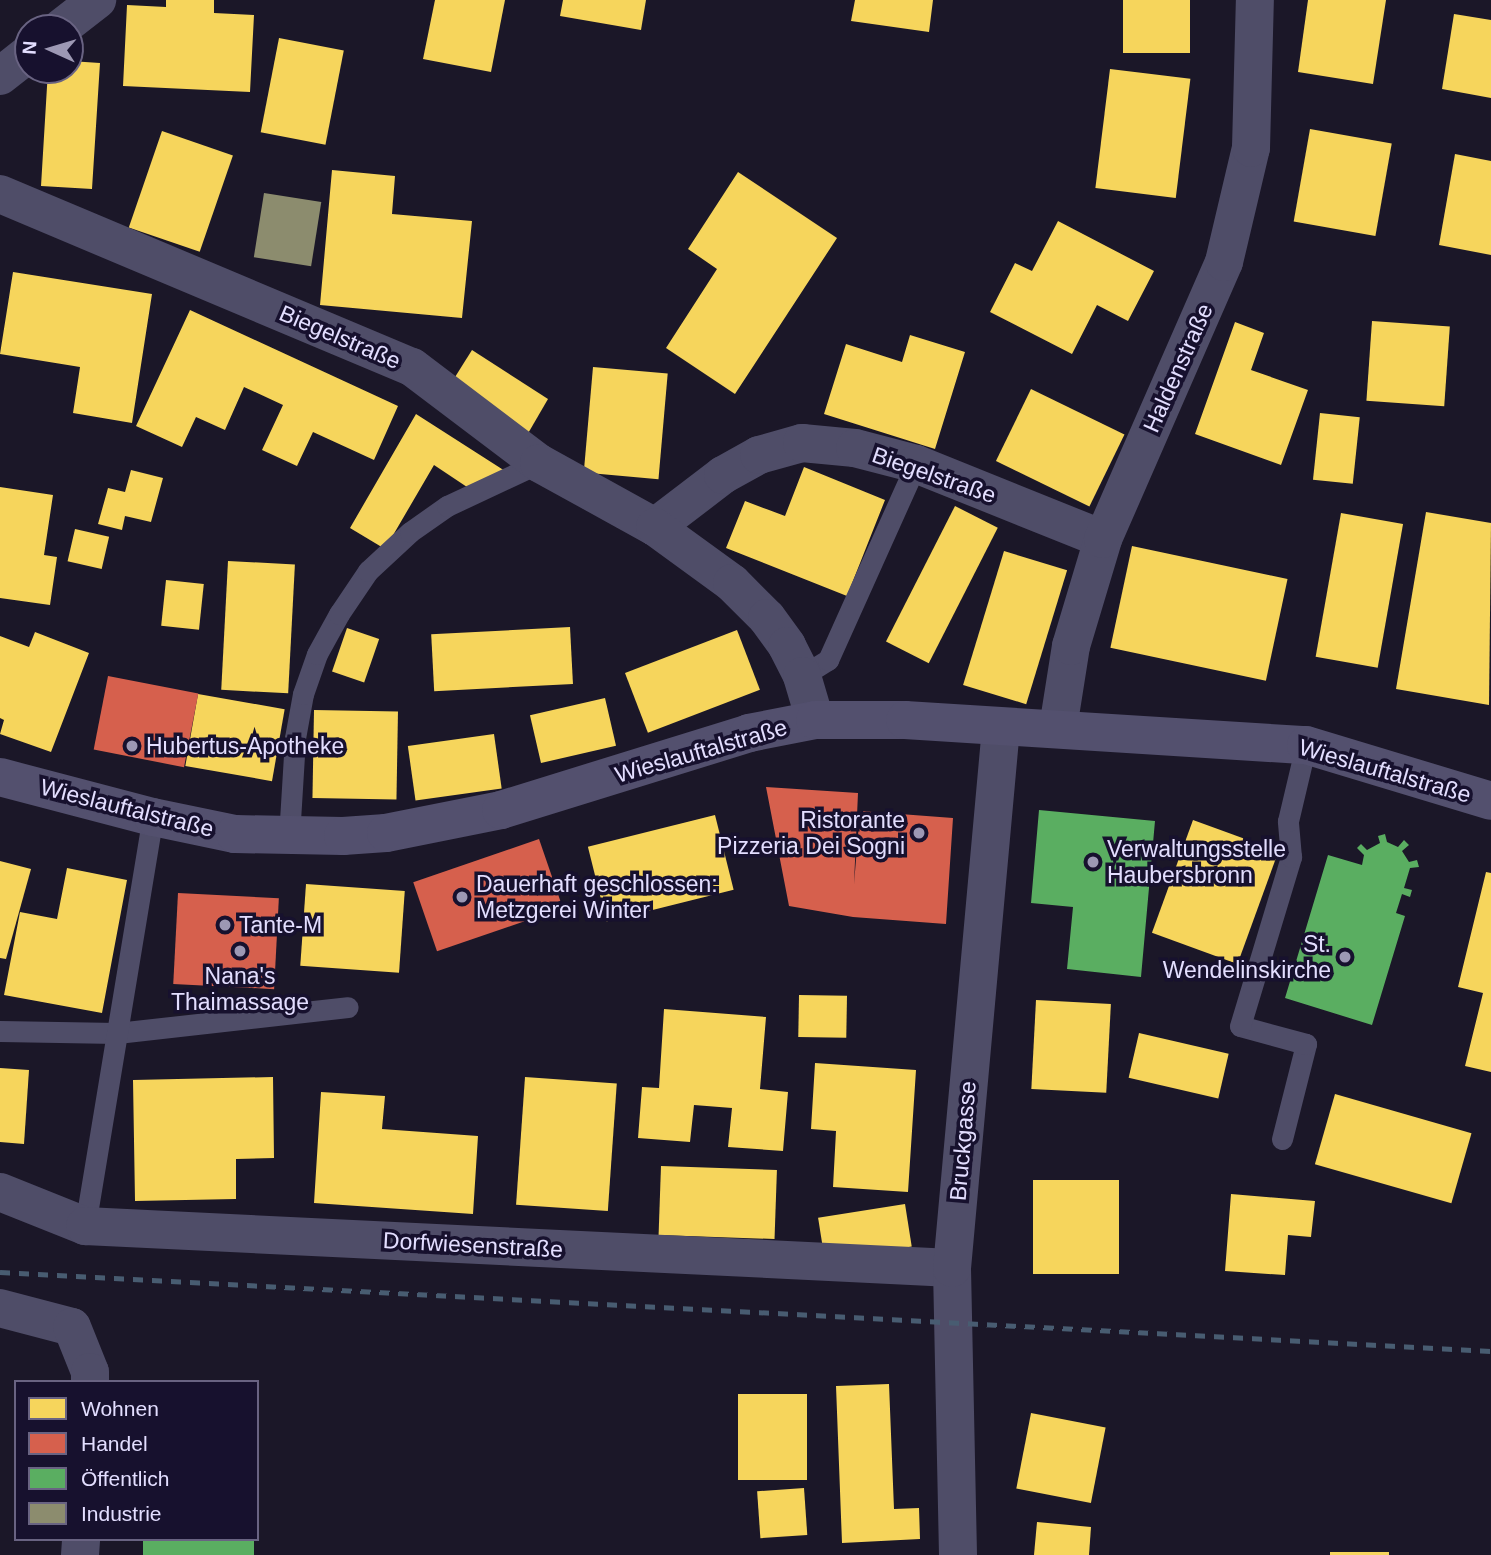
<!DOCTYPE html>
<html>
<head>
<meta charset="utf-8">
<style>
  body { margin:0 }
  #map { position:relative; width:1491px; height:1555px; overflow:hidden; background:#1b1728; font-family:Arial,sans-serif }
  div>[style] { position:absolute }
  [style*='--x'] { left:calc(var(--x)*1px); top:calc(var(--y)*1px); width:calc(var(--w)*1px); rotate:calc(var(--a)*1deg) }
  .homes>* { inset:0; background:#f6d55c; transform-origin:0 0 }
  .shops>* { inset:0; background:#d6604d; transform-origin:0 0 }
  .public>* { inset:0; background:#5aae61; transform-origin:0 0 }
  .industry>* { inset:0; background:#8c8c6e; transform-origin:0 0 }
  .lane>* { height:21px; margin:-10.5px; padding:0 10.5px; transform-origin:10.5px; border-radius:10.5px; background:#4f4d68 }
  .street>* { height:38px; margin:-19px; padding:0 19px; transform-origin:19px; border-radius:19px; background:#4f4d68 }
  .secondary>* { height:38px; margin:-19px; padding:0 19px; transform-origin:19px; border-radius:19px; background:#53506e }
  .rail>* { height:5px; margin-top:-2.5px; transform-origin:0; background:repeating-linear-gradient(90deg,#485c71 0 10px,transparent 0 19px) }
  .dots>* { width:19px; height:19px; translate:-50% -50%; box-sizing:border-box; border:4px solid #17112e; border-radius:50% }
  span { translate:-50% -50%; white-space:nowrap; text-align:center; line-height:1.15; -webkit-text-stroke:7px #17112e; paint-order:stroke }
  .street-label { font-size:23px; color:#e3deff }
  .poi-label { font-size:23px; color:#e3deff }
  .left { translate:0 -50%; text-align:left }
  .right { translate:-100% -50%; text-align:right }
  .legend { position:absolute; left:14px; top:1380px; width:245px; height:161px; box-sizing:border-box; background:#17112e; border:2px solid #696382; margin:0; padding:9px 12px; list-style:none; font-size:21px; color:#e3deff }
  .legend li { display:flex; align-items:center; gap:14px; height:35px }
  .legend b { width:35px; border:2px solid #696382 }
  .north { position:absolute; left:14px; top:14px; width:70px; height:70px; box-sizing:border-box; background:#17112e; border:2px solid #696382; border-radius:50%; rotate:274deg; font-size:19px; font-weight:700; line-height:28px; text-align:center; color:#e3deff }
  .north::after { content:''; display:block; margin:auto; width:24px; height:32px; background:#9d98b4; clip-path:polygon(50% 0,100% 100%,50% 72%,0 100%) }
</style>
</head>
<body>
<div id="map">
  <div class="homes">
    <div style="clip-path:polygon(166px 0,214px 0,214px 13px,254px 15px,250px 92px,123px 86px,127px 5px,166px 7px)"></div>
    <div style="clip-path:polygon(435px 0,505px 0,491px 72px,423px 59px)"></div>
    <div style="clip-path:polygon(563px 0,646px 0,641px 30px,560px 16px)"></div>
    <div style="clip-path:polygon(855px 0,933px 0,929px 32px,851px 21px)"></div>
    <div style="left:1123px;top:0;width:67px;height:53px"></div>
    <div style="clip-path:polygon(1308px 0,1386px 0,1373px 84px,1298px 72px)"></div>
    <div style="clip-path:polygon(1454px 14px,1491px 20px,1491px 98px,1442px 89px)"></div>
    <div style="left:279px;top:38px;width:66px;height:96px;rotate:11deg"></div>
    <div style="clip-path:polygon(70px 61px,100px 63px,92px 189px,41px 186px,48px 70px,70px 70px)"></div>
    <div style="left:1110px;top:69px;width:81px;height:120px;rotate:7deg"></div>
    <div style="left:1310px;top:129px;width:83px;height:94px;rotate:10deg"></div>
    <div style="left:162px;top:131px;width:75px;height:102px;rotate:19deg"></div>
    <div style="clip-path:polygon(1455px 154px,1491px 161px,1491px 255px,1439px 245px)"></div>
    <div style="clip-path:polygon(332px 170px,395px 176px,392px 214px,472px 221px,462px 318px,320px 305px)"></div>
    <div style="clip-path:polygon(738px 172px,837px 238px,735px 394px,666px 348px,717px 269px,688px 249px)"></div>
    <div style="clip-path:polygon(1058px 221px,1154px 271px,1128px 321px,1097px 305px,1072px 354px,990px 312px,1015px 263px,1032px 271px)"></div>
    <div style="clip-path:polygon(13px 272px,152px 294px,132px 423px,73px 413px,80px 367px,0 354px)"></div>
    <div style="clip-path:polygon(190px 310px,398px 406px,374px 460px,313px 432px,297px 466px,262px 450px,283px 405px,244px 387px,225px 430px,196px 417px,182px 447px,136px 426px)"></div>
    <div style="left:1372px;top:321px;width:78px;height:80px;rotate:4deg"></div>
    <div style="clip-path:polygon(1235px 322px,1264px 333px,1251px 370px,1308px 390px,1281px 465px,1195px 434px)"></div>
    <div style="clip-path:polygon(910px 335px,965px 352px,935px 449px,824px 414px,846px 344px,902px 362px)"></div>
    <div style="clip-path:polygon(472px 350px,548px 399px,523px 442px,450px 385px)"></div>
    <div style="left:593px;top:367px;width:75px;height:106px;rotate:5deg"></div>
    <div style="left:1031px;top:389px;width:104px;height:80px;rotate:26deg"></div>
    <div style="left:1320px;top:413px;width:40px;height:67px;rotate:6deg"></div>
    <div style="clip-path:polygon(416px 414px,505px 471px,467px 487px,434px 465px,385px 549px,350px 528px)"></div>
    <div style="clip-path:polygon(804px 467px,885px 500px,847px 596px,726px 548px,745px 501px,785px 516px)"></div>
    <div style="clip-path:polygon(131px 470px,163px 478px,151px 522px,125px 516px,122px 530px,98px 524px,108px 488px,125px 492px)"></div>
    <div style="clip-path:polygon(0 487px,53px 495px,44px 555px,57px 557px,50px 605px,0 598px)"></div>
    <div style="left:955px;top:506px;width:48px;height:152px;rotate:27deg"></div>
    <div style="clip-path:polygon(1426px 512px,1491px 523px,1489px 705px,1396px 689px)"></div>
    <div style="left:1341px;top:513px;width:63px;height:146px;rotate:10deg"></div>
    <div style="left:75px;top:529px;width:35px;height:33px;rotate:13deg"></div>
    <div style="left:1132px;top:546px;width:159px;height:104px;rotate:12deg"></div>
    <div style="left:1004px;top:551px;width:66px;height:140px;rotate:17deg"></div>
    <div style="left:228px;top:561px;width:67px;height:129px;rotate:3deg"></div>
    <div style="left:166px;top:580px;width:38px;height:46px;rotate:6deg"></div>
    <div style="left:570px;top:627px;width:57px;height:139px;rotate:87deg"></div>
    <div style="left:347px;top:628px;width:34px;height:46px;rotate:19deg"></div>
    <div style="left:737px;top:630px;width:64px;height:120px;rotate:69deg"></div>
    <div style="clip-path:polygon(35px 632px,89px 653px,51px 752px,0 734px,4px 720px,0 718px,0 636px,29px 647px)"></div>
    <div style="left:198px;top:694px;width:88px;height:73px;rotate:10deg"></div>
    <div style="left:605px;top:698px;width:49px;height:77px;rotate:77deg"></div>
    <div style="left:314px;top:710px;width:84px;height:88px;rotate:1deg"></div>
    <div style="left:494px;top:734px;width:55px;height:87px;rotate:82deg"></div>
    <div style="left:715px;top:815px;width:77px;height:131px;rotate:76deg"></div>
    <div style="left:1193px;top:820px;width:91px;height:120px;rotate:20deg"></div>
    <div style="clip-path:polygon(0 861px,31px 869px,6px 959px,0 958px)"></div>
    <div style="clip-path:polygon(67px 868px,127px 880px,102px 1013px,4px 995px,20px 912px,57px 919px)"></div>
    <div style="clip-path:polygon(1486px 872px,1491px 873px,1491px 1072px,1465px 1066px,1483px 993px,1458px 987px)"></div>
    <div style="left:306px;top:884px;width:99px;height:82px;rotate:4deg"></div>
    <div style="left:799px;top:995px;width:48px;height:42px;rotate:1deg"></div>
    <div style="left:1036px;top:1000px;width:75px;height:89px;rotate:3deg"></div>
    <div style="clip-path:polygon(664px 1009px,766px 1017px,760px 1089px,788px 1092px,783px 1151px,728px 1147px,732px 1108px,694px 1105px,690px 1142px,638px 1138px,642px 1087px,659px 1088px)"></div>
    <div style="left:1139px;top:1033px;width:92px;height:46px;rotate:13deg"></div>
    <div style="clip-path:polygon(815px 1063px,916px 1070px,908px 1192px,833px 1187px,836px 1131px,811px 1129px)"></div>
    <div style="clip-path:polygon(0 1068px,29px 1070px,24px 1144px,0 1142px)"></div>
    <div style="clip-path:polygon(273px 1077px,274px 1158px,236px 1159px,236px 1199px,135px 1201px,133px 1080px)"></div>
    <div style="left:525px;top:1077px;width:92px;height:128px;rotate:4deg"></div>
    <div style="clip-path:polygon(321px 1092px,385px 1096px,382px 1129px,478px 1136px,473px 1214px,314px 1203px)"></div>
    <div style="left:1335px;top:1094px;width:142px;height:73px;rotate:16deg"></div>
    <div style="left:661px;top:1166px;width:116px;height:69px;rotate:2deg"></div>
    <div style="left:1033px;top:1180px;width:86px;height:94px"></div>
    <div style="clip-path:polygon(1231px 1194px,1315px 1201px,1311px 1237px,1288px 1235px,1285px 1275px,1225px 1271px)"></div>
    <div style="left:905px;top:1204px;width:43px;height:88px;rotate:81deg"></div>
    <div style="clip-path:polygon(889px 1384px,894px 1509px,919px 1508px,920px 1539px,842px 1543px,836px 1386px)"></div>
    <div style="left:738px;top:1394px;width:69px;height:86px"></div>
    <div style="left:1031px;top:1413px;width:76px;height:77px;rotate:11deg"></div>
    <div style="left:804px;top:1488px;width:47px;height:47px;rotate:86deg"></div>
    <div style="clip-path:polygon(1037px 1522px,1091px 1527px,1089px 1555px,1034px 1555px)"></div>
    <div style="left:1330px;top:1552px;width:59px;height:3px"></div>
  </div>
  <div class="shops">
    <div style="left:108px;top:676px;width:92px;height:75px;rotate:11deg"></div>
    <div style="clip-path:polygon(766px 787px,858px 793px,854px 884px,860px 811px,953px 818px,946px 924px,853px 917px,789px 906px)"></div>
    <div style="left:539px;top:839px;width:73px;height:133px;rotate:71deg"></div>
    <div style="left:178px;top:893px;width:101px;height:91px;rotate:3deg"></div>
  </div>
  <div class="public">
    <div style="clip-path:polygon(1039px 810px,1155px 821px,1141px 977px,1067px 969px,1073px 907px,1031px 903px)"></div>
    <div style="clip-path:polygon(1385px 834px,1387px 842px,1398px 847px,1404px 840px,1409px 845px,1402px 851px,1409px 862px,1417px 860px,1419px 867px,1410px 868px,1404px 888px,1412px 890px,1410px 897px,1402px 894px,1396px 913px,1405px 916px,1372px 1025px,1285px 998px,1328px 855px,1362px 865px,1364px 855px,1357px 848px,1361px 844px,1367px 850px,1380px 843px,1378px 836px)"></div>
    <div style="left:143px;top:1539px;width:111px;height:16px"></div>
  </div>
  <div class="industry">
    <div style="left:264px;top:193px;width:58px;height:65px;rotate:9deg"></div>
  </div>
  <div class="lane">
    <div style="--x:802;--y:676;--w:31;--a:-32"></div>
    <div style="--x:828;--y:660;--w:215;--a:-65.8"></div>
    <div style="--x:289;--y:837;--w:99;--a:-86.5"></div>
    <div style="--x:295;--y:738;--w:45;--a:-79.7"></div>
    <div style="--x:303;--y:694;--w:42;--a:-70.7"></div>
    <div style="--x:317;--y:654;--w:46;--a:-61.2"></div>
    <div style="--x:339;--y:614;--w:52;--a:-56"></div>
    <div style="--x:368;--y:571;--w:57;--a:-42.9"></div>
    <div style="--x:410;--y:532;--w:45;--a:-35.1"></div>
    <div style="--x:447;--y:506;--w:102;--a:-25.1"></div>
    <div style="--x:0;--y:1031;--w:117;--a:1"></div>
    <div style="--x:117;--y:1033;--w:232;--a:-6.4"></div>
    <div style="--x:1282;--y:1139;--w:98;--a:-75.8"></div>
    <div style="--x:1306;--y:1044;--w:68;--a:-164.7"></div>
    <div style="--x:1240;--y:1026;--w:177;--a:-73.2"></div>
    <div style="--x:1291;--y:857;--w:36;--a:-95"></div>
    <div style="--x:1288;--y:821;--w:78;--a:-76.7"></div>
    <div style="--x:85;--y:1226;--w:415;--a:-80.6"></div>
  </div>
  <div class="street">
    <div style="--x:61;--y:28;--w:46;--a:-37.9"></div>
    <div style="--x:0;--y:76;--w:36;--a:-38"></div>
    <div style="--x:0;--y:194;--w:447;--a:22.8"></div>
    <div style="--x:412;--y:367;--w:159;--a:37.1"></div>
    <div style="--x:539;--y:463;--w:132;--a:28.9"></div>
    <div style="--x:655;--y:527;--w:86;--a:-37.4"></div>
    <div style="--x:723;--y:475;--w:41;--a:-29.1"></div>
    <div style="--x:759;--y:455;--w:45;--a:-15.6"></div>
    <div style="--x:802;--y:443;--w:53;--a:5.4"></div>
    <div style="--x:855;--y:448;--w:63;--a:14.7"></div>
    <div style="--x:916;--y:464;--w:201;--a:21.9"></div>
    <div style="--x:655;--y:527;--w:95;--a:36"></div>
    <div style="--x:732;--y:583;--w:49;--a:45"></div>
    <div style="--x:767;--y:618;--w:34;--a:54"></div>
    <div style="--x:787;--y:646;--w:34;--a:63"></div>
    <div style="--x:802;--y:676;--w:46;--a:73.5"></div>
    <div style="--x:1058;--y:728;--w:83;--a:-81"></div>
    <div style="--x:1071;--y:646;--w:112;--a:-73.3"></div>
    <div style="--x:1103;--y:539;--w:302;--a:-66.4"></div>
    <div style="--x:1224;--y:262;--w:117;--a:-76.7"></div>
    <div style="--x:1251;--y:148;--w:148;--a:-88.5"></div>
    <div style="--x:0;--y:1192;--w:92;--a:21.8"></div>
    <div style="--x:85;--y:1226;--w:868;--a:2.77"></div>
    <div style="--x:0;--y:1308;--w:74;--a:14.8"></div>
    <div style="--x:72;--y:1327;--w:48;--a:68.2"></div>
    <div style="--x:90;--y:1372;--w:10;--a:90"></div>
    <div style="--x:80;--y:1555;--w:16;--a:-86"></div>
    <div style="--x:958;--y:1555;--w:287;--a:-91.2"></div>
    <div style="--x:952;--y:1268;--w:543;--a:-84.82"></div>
  </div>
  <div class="secondary">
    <div style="--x:0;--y:777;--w:158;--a:14.7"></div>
    <div style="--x:153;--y:817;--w:84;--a:11.7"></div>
    <div style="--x:235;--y:834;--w:108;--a:1.1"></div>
    <div style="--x:343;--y:836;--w:43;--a:-4"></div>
    <div style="--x:386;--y:833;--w:117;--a:-11.3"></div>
    <div style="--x:501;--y:810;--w:260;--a:-17.2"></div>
    <div style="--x:749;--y:733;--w:67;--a:-11.1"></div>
    <div style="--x:815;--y:720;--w:90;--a:0"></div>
    <div style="--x:905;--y:720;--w:402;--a:3.6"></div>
    <div style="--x:1306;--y:745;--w:193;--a:16.8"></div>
  </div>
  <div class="rail">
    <div style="--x:0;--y:1272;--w:1493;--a:3.03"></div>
  </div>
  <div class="dots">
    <div style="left:132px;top:746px;background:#9d98b4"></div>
    <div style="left:919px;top:833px;background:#9d98b4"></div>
    <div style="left:1093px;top:862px;background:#9d98b4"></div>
    <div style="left:462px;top:897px;background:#9d98b4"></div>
    <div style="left:225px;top:925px;background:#9d98b4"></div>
    <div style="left:240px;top:951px;background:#9d98b4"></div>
    <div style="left:1345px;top:957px;background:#9d98b4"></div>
  </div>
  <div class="street-label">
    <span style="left:340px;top:337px;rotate:23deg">Biegelstraße</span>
    <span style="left:1178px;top:368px;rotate:-66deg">Haldenstraße</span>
    <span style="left:934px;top:475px;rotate:19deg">Biegelstraße</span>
    <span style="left:701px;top:751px;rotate:-16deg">Wieslauftalstraße</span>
    <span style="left:1385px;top:771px;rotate:16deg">Wieslauftalstraße</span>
    <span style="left:127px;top:808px;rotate:14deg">Wieslauftalstraße</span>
    <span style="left:963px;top:1141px;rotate:-85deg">Bruckgasse</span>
    <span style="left:473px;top:1245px;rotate:3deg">Dorfwiesenstraße</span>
  </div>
  <div class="poi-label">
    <span class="left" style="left:146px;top:746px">Hubertus-Apotheke</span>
    <span class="right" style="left:905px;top:833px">Ristorante<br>Pizzeria Dei Sogni</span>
    <span class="left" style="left:1107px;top:862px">Verwaltungsstelle<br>Haubersbronn</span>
    <span class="left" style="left:476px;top:897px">Dauerhaft geschlossen:<br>Metzgerei Winter</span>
    <span class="left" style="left:239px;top:925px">Tante-M</span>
    <span class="right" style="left:1331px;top:957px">St.<br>Wendelinskirche</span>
    <span style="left:240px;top:989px">Nana's<br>Thaimassage</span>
  </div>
  <ul class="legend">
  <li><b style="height:19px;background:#f6d55c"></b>Wohnen</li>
  <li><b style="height:19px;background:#d6604d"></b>Handel</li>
  <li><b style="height:19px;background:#5aae61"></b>Öffentlich</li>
  <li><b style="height:19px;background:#8c8c6e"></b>Industrie</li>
  </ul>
  <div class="north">N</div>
</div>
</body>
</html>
